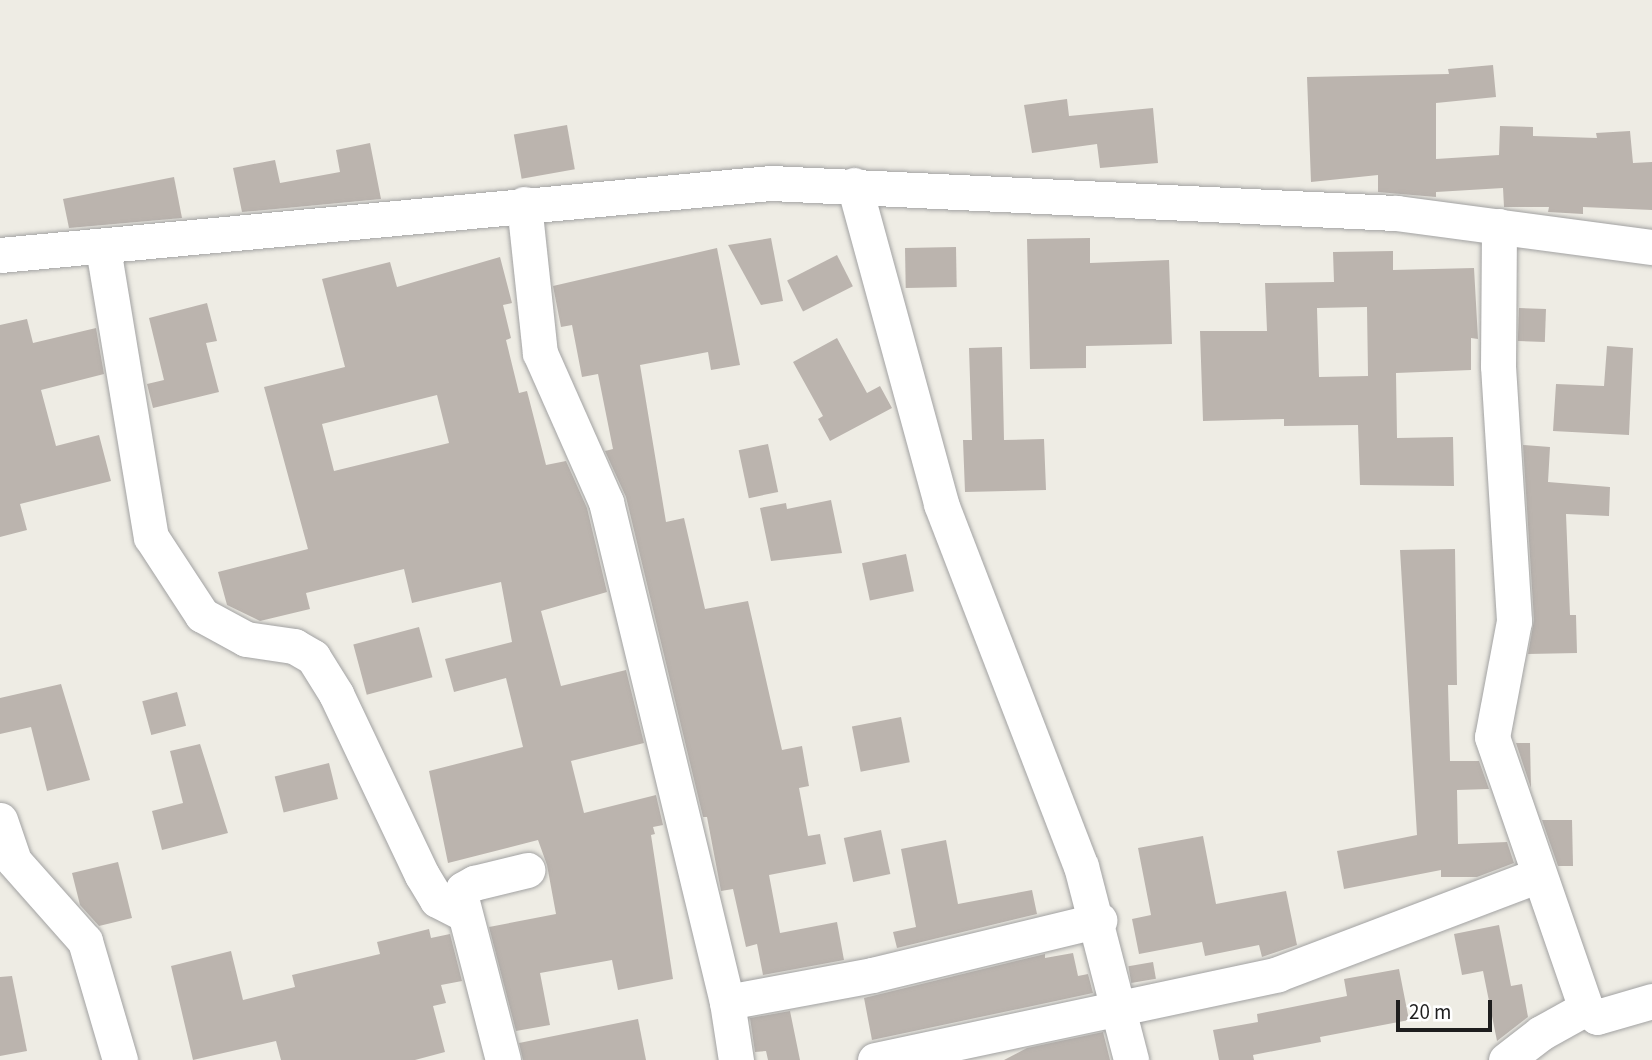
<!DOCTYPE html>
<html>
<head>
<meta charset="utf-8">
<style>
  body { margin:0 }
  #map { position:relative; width:1652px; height:1060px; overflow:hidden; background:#eeece4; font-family:"Source Sans 3",sans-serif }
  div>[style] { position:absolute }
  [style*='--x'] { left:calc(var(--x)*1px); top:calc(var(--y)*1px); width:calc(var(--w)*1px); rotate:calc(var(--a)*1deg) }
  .building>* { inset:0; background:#bbb4ae; transform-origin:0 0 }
  .roads { filter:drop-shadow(0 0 2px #a2a2a2) drop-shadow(0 0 2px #a2a2a2) }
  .street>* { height:35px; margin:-17.5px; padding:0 17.5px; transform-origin:17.5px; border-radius:17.5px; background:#fff }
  span { translate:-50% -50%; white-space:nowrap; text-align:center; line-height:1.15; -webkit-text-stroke:6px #fff; paint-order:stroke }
  .scale { position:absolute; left:1396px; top:1000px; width:96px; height:32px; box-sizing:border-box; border:4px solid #1e1e1e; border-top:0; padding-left:9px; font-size:21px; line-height:24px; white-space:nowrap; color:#1e1e1e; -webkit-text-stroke:5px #fff; paint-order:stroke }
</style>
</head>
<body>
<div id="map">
  <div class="building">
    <div style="clip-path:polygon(1493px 65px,1496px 97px,1436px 103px,1436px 159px,1499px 155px,1500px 126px,1533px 127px,1533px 136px,1597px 138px,1596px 133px,1630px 131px,1633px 163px,1652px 162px,1652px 210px,1583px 207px,1583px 214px,1548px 212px,1549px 207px,1504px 207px,1503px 188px,1436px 192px,1436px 197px,1378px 192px,1378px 175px,1311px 182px,1307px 77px,1449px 74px,1448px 69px)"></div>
    <div style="clip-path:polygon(1067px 99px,1069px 116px,1153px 108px,1158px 163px,1100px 168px,1097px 144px,1032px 153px,1024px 105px)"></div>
    <div style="left:567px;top:125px;width:45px;height:54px;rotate:80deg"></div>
    <div style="clip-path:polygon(370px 143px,381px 199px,242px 212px,233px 168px,275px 160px,280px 183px,340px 172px,336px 150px)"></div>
    <div style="clip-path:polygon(174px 177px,182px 218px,69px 228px,63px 199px)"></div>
    <div style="clip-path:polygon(771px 238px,783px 301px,761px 305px,728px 245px)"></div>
    <div style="clip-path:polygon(1090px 238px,1090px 263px,1169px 260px,1172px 344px,1086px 346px,1086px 368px,1030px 369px,1027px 239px)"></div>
    <div style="left:956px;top:247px;width:40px;height:51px;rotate:89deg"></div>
    <div style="clip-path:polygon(717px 248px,740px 365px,711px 370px,708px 352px,640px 365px,666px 522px,684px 518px,705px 609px,748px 601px,782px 750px,802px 746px,809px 786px,799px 788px,808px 836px,820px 834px,826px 864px,769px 875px,780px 933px,837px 922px,844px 960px,763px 975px,757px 944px,746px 947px,733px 889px,721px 891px,707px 817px,703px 817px,626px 497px,605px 451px,613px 449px,598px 374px,582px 377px,572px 325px,561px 327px,553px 286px)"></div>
    <div style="clip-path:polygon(evenodd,1393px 251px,1393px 270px,1474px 268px,1478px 339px,1471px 338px,1471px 370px,1396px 373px,1397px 438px,1453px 437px,1454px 486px,1360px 485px,1358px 425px,1284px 426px,1284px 419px,1203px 421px,1200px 331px,1267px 331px,1265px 283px,1334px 282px,1333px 252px,1393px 251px,1367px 307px,1368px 376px,1319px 377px,1317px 308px,1367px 307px)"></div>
    <div style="left:837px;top:255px;width:35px;height:56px;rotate:63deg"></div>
    <div style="clip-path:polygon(evenodd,500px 257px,512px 303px,503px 305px,511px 338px,506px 340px,519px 393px,527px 391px,546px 465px,566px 461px,587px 508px,607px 592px,541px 611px,561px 686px,626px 670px,644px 743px,571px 761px,584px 813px,656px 795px,663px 825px,653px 827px,655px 834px,651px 835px,673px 979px,618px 990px,612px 960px,540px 973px,550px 1025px,516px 1031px,489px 927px,556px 914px,547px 865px,538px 840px,448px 863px,429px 771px,523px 747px,506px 678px,454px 692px,445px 659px,512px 642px,501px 582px,412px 603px,404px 569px,306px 593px,310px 609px,260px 621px,227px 605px,218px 572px,308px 549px,264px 387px,345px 367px,322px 279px,390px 262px,397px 287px,500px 257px,437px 395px,449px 443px,334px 471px,322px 424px,437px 395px)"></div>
    <div style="clip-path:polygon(207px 303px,217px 341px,206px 343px,219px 392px,153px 408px,147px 384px,164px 380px,149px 318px)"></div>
    <div style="left:1519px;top:308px;width:27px;height:33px;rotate:2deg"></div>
    <div style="clip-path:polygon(27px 319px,33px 343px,96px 328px,104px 374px,41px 390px,56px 446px,99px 435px,111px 481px,20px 504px,27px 530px,0 537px,0 325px)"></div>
    <div style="clip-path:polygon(837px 338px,867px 393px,880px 386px,892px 408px,830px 441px,818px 419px,823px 416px,793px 362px)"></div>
    <div style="clip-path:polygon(1607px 346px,1633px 348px,1629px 435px,1553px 431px,1556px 384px,1604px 386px)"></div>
    <div style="clip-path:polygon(1002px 347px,1004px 440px,1044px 439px,1046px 490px,965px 492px,963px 440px,972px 440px,969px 348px)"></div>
    <div style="left:768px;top:444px;width:49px;height:30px;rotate:78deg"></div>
    <div style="clip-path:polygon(1523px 445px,1550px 447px,1548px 482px,1610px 487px,1609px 516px,1566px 514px,1570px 615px,1576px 615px,1577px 653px,1528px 654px,1534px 620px)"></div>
    <div style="clip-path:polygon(831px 500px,842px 553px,771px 561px,760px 508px,786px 503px,787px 509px)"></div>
    <div style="clip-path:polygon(1455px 549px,1457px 685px,1448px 685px,1450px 761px,1479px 761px,1489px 789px,1457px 790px,1458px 844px,1507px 842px,1514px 863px,1477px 877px,1441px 877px,1441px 870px,1344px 889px,1337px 851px,1417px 835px,1400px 550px)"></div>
    <div style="left:906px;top:554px;width:38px;height:45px;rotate:78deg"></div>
    <div style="left:419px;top:627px;width:52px;height:68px;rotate:75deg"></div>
    <div style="clip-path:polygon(61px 684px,90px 780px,47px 791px,31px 727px,0 734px,0 698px)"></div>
    <div style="left:177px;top:692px;width:35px;height:36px;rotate:75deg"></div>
    <div style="left:901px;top:717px;width:46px;height:50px;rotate:79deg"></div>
    <div style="clip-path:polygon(1516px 743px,1530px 743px,1531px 788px)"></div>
    <div style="clip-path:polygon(200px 744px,228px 833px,162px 850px,152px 811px,183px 803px,170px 751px)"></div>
    <div style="left:329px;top:763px;width:37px;height:56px;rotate:76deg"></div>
    <div style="clip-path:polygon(1542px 820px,1572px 820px,1573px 866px,1558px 866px)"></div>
    <div style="left:881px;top:830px;width:45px;height:38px;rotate:78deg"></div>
    <div style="clip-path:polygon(1203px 836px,1216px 904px,1286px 891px,1297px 945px,1262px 957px,1259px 945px,1205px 956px,1202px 942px,1139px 954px,1132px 919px,1151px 915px,1138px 848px)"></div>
    <div style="clip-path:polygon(946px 840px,958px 904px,1032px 890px,1037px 914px,897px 948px,893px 932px,916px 927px,901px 849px)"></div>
    <div style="clip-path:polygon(118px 862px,132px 918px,99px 926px,80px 905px,72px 873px)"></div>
    <div style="clip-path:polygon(1499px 925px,1511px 986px,1522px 984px,1528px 1017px,1497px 1041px,1483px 971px,1462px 975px,1454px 934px)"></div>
    <div style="clip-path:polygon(429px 929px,431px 938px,450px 934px,462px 981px,441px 985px,446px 1003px,433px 1006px,445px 1052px,415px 1060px,281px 1060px,276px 1041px,193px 1060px,171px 966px,231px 951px,243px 1000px,295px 987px,292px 975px,380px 954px,377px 942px)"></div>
    <div style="clip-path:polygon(1073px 953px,1078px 976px,1088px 974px,1093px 993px,872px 1040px,864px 998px,1045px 954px,1045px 958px)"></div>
    <div style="left:1153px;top:962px;width:17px;height:25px;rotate:80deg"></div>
    <div style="clip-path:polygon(1399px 969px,1409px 1020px,1320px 1037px,1321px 1042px,1253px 1055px,1254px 1060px,1219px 1060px,1213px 1030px,1258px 1022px,1257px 1014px,1347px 996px,1344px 979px)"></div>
    <div style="clip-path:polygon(12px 976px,27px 1051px,0 1056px,0 977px)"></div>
    <div style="clip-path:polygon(790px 1011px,800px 1060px,768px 1060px,766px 1051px,755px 1052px,750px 1018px)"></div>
    <div style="clip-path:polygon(638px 1019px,646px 1060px,523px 1060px,519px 1043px)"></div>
    <div style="clip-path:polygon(1103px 1032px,1110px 1060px,1004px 1060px,1027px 1048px)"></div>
  </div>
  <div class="roads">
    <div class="street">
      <div style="--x:854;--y:185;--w:331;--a:74.7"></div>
      <div style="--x:941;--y:504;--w:388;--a:68.9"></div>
      <div style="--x:1081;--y:866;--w:200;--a:75.5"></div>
      <div style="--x:524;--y:204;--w:150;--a:83.9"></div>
      <div style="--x:540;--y:353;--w:163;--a:66.1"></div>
      <div style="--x:606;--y:502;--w:514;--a:76.4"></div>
      <div style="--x:727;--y:1002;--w:59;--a:81.2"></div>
      <div style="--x:1499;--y:226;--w:140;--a:90.4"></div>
      <div style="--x:1498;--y:366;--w:256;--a:86.4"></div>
      <div style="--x:1514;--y:621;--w:118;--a:100.7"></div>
      <div style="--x:1492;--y:737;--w:287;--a:70.9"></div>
      <div style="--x:1586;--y:1008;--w:14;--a:39"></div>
      <div style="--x:1597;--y:1017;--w:57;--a:-16.2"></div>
      <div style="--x:103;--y:248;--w:293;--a:80.6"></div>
      <div style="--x:151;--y:537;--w:93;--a:56.8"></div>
      <div style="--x:202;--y:615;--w:50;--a:28.6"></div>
      <div style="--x:246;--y:639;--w:49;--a:8.3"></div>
      <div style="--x:294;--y:646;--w:22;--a:30"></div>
      <div style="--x:313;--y:657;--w:44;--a:58.1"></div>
      <div style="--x:336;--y:694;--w:200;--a:64.6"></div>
      <div style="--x:422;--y:875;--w:29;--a:59"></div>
      <div style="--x:437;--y:900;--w:28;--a:27"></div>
      <div style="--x:0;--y:255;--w:774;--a:-5.34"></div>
      <div style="--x:771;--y:183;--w:626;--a:2.75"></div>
      <div style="--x:1396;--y:213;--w:258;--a:7.6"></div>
      <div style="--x:0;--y:820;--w:43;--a:71.1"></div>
      <div style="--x:14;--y:861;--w:107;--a:48.4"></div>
      <div style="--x:85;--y:941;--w:124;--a:73.6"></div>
      <div style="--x:727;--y:1002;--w:147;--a:-10.5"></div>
      <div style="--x:872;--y:975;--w:234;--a:-13.6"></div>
      <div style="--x:503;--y:1060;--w:167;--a:-104.5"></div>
      <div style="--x:461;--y:898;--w:9;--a:-77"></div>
      <div style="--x:463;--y:889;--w:13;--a:-29"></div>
      <div style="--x:474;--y:883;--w:55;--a:-13.8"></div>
      <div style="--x:875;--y:1060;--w:412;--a:-12"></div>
      <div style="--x:1278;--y:974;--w:278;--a:-20.8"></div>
      <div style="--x:1506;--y:1060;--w:44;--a:-37.6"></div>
      <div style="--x:1541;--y:1033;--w:51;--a:-29.1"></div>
    </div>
  </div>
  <div class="scale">20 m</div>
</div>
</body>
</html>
